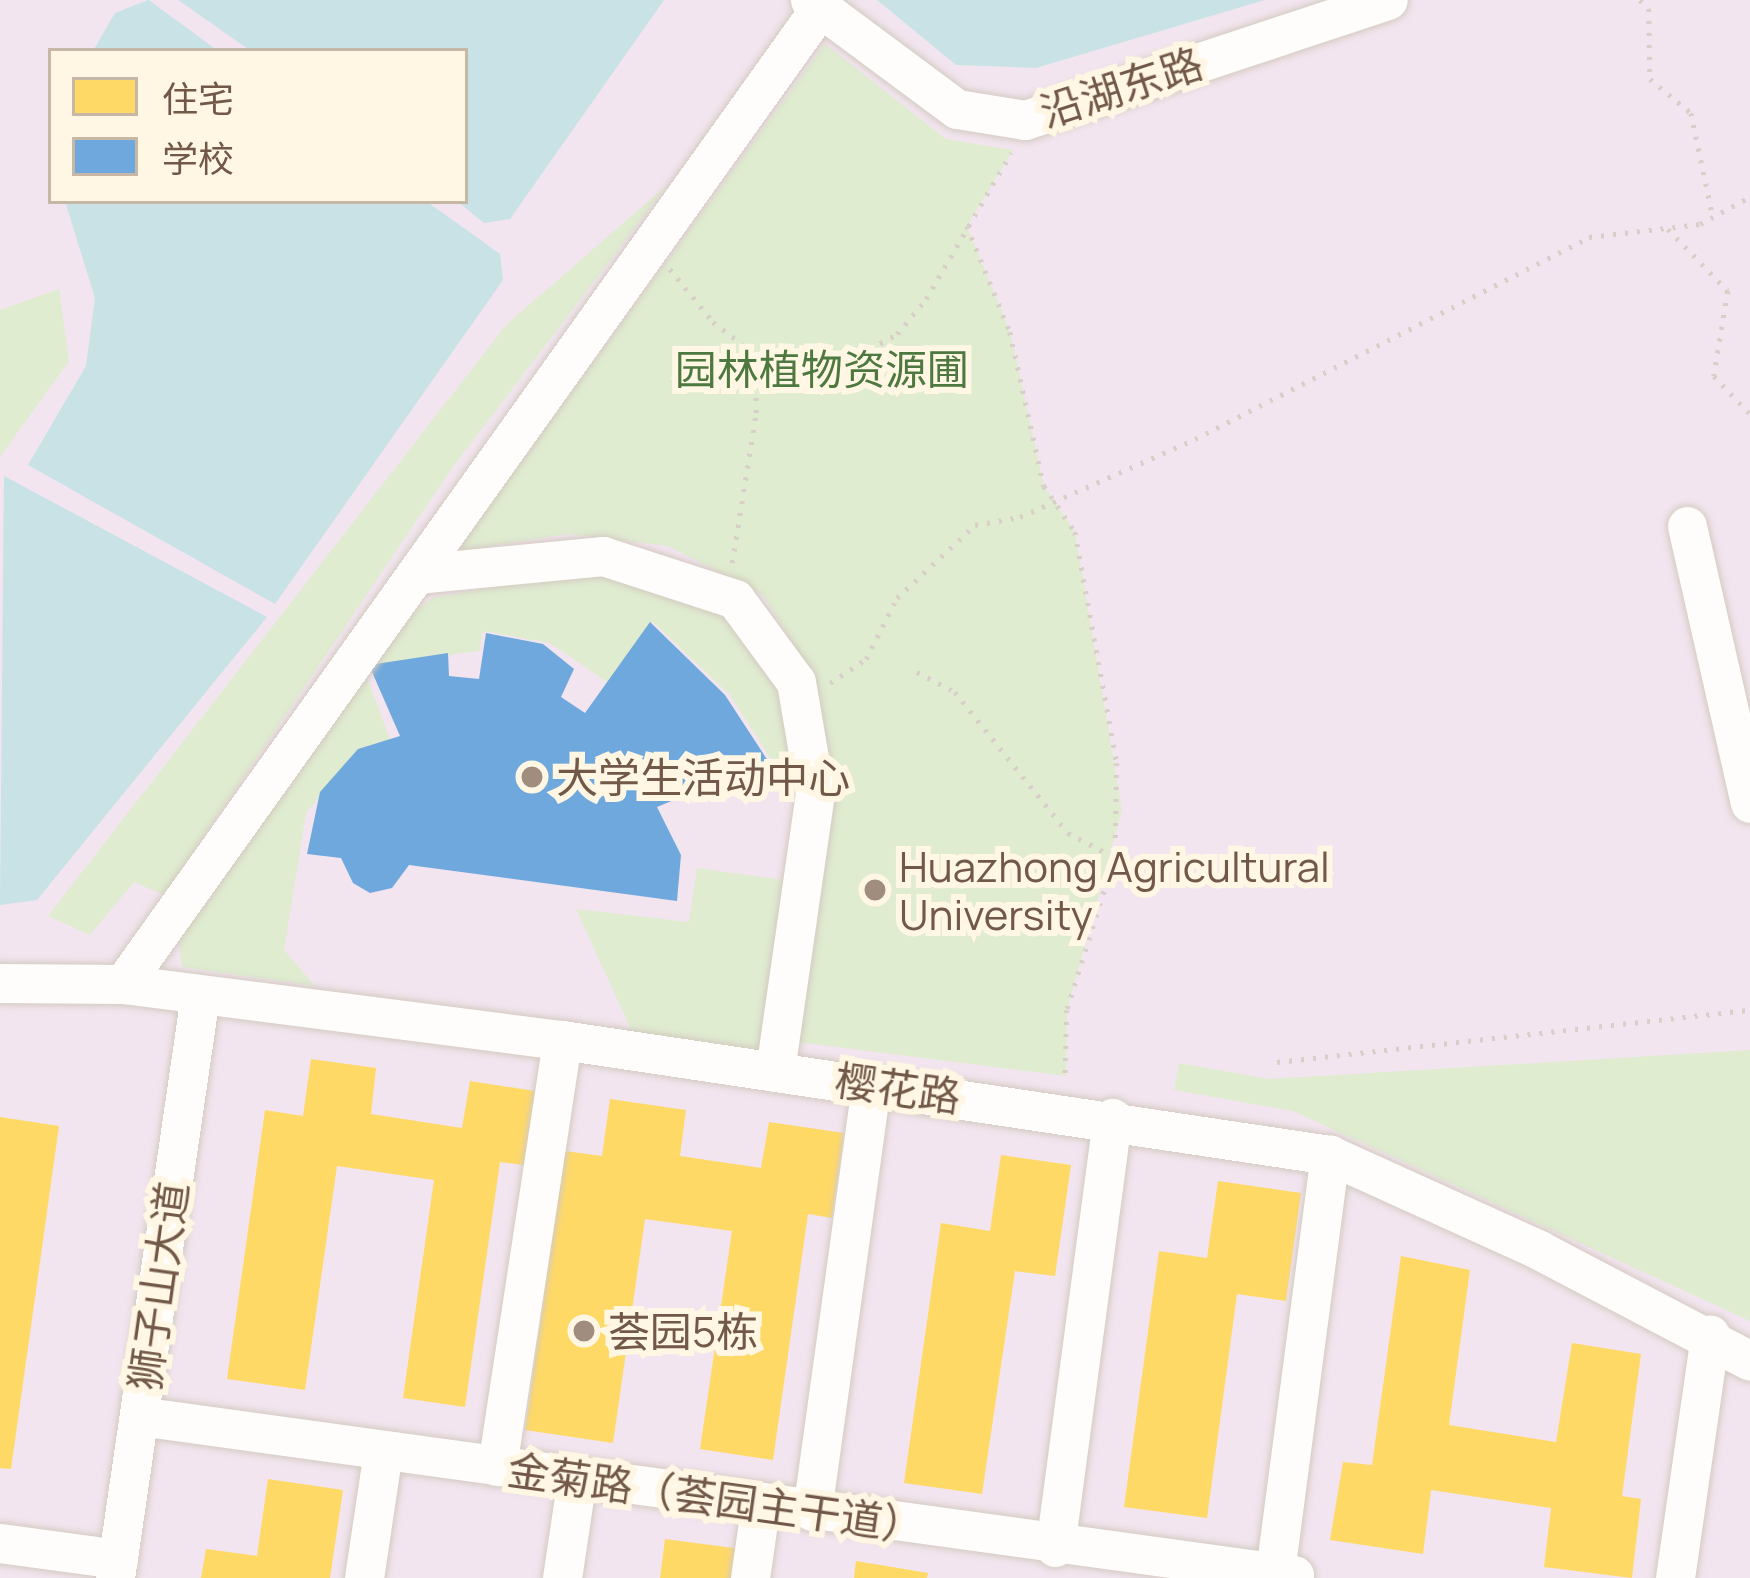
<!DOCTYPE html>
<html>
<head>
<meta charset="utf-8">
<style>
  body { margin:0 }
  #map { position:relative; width:1750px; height:1578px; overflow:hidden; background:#f5f0e5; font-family:Manrope,"Noto Sans SC",sans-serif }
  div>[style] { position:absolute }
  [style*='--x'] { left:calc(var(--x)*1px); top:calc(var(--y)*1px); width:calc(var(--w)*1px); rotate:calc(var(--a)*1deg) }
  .education>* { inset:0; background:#f2e5ef }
  .green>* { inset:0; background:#dfecd0 }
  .water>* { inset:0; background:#c8e2e5 }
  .homes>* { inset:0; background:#ffd966 }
  .schools>* { inset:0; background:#6fa8dc }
  .path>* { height:4.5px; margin-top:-2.25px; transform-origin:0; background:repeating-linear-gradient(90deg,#d7cfc8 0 3px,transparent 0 12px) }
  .roads { filter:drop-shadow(0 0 3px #d4cbc1) drop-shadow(0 0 3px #d4cbc1) }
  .minor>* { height:39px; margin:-19.5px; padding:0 19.5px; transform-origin:19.5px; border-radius:19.5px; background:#fefdfb }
  .dots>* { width:33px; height:33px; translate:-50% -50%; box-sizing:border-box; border:6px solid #fff6e4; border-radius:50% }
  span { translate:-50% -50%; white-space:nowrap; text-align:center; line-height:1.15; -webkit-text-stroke:12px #fff6e4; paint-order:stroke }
  .street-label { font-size:42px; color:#725847 }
  .park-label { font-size:42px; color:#4d783f }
  .poi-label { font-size:42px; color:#725847 }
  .left { translate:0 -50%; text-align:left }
  .legend { position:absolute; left:48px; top:48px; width:420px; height:156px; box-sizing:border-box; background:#fff6e4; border:3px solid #c7b7a5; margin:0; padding:15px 21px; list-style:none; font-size:36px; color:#725847 }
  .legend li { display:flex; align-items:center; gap:24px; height:60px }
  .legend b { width:60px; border:3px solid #c7b7a5 }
</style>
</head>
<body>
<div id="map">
  <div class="education">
    <div style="clip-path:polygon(evenodd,0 0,877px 0,956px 65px,1036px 68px,1265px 0,1750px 0,1750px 1578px,0 1578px,0 0,51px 51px,465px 51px,465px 201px,51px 201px,51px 51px)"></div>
  </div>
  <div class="green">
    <div style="clip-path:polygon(825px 44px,946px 139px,1013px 150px,967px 226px,1010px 332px,1044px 486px,1075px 532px,1122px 810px,1067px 1010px,1066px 1076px,797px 1042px,809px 669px,763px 595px,668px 546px,569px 534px,456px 551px)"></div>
    <div style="clip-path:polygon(667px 185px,450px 471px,164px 895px,134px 882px,90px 935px,48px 916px,506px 325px)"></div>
    <div style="clip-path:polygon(59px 289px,69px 361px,0 457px,0 310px)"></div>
    <div style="clip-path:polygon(596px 571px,720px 607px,789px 685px,803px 758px,776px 767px,730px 695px,653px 622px,607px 682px,550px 643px,483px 631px,479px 651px,374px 664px,400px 621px,435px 597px)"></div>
    <div style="clip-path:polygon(367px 677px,392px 745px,352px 760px,306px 813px,284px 950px,315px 986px,182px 967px,178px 931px)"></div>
    <div style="clip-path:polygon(697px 868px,799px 882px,778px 1034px,753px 1051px,632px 1032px,576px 909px,689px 922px)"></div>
    <div style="clip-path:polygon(1750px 1050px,1750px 1321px,1293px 1111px,1174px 1090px,1179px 1063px,1269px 1079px)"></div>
  </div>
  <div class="water">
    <div style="clip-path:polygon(148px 0,149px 0,218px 51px,93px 51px,115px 13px)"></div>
    <div style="clip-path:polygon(178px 0,664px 0,510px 219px,484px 223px,457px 201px,465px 201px,465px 51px,251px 51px)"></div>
    <div style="clip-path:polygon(877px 0,1265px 0,1036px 68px,956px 65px)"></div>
    <div style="clip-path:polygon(65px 201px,426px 201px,500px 254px,503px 280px,275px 604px,28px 465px,86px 366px,95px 298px)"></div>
    <div style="clip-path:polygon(4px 476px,267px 617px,37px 900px,0 905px)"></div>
  </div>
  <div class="homes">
    <div style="clip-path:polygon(311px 1059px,376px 1068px,371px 1114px,462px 1128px,470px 1081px,535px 1091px,524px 1165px,500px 1162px,465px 1407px,403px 1398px,434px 1180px,337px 1166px,305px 1390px,227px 1379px,265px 1110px,303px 1116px)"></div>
    <div style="clip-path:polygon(610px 1099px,686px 1110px,680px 1156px,761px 1168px,769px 1122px,844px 1133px,832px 1218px,808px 1214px,773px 1460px,700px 1449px,732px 1231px,645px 1219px,613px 1443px,525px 1430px,565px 1151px,602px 1156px)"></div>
    <div style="clip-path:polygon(0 1117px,59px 1126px,11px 1469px,0 1468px)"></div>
    <div style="clip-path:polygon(1001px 1155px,1071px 1165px,1055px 1276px,1015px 1271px,982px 1494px,904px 1483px,941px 1223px,990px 1231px)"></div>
    <div style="clip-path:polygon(1218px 1181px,1301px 1193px,1286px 1301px,1237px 1294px,1207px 1518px,1124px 1507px,1159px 1251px,1207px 1258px)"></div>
    <div style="clip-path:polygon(1401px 1256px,1470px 1270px,1449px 1425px,1556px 1442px,1572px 1343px,1641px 1354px,1622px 1496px,1641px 1499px,1632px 1578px,1544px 1567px,1551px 1508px,1431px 1490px,1423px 1554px,1330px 1540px,1343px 1462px,1372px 1465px)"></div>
    <div style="clip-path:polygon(268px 1479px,343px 1490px,330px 1578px,201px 1578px,206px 1549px,257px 1556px)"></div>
    <div style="clip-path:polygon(665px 1539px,741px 1549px,737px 1578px,660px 1578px)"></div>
    <div style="clip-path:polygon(856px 1561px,928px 1573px,927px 1578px,854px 1578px)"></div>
  </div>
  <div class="schools">
    <div style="clip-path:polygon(650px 622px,725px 695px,768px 761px,657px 807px,681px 855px,677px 901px,409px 865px,392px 888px,370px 893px,353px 883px,341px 858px,307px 854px,320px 792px,358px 749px,400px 736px,369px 665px,448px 653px,449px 676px,479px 679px,486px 633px,543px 644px,574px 669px,561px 697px,585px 713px)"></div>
  </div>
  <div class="path">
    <div style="--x:1640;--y:0;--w:13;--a:45"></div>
    <div style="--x:1649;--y:9;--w:70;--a:89.2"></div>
    <div style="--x:1650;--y:79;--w:53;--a:39.7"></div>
    <div style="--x:1691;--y:113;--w:102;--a:78.1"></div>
    <div style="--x:967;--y:226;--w:114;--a:67.9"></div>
    <div style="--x:1010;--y:332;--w:158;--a:77.6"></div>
    <div style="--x:1044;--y:486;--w:55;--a:56"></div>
    <div style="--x:1075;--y:532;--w:235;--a:79.7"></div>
    <div style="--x:1117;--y:763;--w:94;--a:91.2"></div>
    <div style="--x:1115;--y:857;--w:160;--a:107.4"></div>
    <div style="--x:1067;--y:1010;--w:70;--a:91.6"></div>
    <div style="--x:1668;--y:229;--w:86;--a:45.9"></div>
    <div style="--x:1728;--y:291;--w:86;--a:99.4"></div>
    <div style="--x:1714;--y:376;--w:52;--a:46.5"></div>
    <div style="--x:670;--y:269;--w:68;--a:50.9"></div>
    <div style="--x:713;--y:322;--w:53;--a:37.3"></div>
    <div style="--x:755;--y:354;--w:72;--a:7.2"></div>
    <div style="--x:826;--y:363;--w:34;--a:-14"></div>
    <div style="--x:859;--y:355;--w:43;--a:-28.9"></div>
    <div style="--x:897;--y:334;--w:45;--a:-50.4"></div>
    <div style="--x:926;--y:299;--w:169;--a:-59.8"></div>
    <div style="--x:732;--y:563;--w:152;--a:-80.9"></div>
    <div style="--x:756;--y:413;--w:58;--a:-91"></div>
    <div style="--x:917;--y:672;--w:43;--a:27.8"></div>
    <div style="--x:955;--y:692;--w:181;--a:51.3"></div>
    <div style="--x:1068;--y:833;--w:52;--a:27.6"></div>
    <div style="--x:830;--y:683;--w:43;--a:-33.7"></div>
    <div style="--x:866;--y:659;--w:68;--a:-63.1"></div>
    <div style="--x:897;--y:598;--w:107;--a:-43.1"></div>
    <div style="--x:975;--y:525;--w:46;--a:-10.1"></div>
    <div style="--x:1020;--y:517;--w:192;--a:-24"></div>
    <div style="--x:1195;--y:439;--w:443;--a:-27.1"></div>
    <div style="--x:1589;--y:237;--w:112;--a:-6.7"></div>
    <div style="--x:1700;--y:224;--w:57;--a:-28.4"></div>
    <div style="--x:1277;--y:1062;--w:476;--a:-6.3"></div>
  </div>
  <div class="roads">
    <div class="minor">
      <div style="--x:810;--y:0;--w:183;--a:36.6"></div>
      <div style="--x:957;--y:109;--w:69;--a:9.2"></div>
      <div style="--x:1025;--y:120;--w:382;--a:-18.3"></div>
      <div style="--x:1687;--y:526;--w:284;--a:77.2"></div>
      <div style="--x:416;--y:574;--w:188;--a:-5.5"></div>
      <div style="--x:603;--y:556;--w:139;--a:18"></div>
      <div style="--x:735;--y:599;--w:103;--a:53.7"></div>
      <div style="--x:796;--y:682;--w:113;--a:80.3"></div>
      <div style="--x:815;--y:793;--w:280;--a:98.2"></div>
      <div style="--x:0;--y:983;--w:123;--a:0.5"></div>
      <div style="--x:123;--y:984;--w:443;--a:7.3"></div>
      <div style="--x:562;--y:1040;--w:777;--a:8.52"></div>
      <div style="--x:1330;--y:1155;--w:230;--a:24.4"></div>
      <div style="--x:1539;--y:1250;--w:238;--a:27.7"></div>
      <div style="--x:123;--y:984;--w:1199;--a:-54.47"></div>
      <div style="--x:139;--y:1416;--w:1166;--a:7.84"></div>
      <div style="--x:497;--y:1466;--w:431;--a:-81.3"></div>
      <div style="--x:812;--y:1511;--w:431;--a:-82.1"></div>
      <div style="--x:0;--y:1543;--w:119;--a:7.7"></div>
      <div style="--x:1055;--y:1547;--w:433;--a:-82.4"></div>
      <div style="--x:1275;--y:1572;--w:421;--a:-82.5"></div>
      <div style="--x:115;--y:1578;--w:589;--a:-81.7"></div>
      <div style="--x:364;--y:1578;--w:128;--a:-81.5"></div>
      <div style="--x:562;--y:1578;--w:101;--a:-81.5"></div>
      <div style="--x:750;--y:1578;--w:77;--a:-81.8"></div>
      <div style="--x:1675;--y:1578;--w:246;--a:-81.8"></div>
    </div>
  </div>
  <div class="dots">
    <div style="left:532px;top:777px;background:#a08d7e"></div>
    <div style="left:875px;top:890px;background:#a08d7e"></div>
    <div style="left:584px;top:1331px;background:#a08d7e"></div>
  </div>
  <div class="street-label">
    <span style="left:1121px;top:87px;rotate:-18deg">沿湖东路</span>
    <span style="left:898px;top:1088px;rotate:8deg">樱花路</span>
    <span style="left:158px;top:1286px;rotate:-82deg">狮子山大道</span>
    <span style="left:716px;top:1498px;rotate:8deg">金菊路（荟园主干道）</span>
  </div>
  <div class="park-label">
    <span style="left:822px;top:369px">园林植物资源圃</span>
  </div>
  <div class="poi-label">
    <span class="left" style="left:556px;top:777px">大学生活动中心</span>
    <span class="left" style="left:899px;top:890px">Huazhong Agricultural<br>University</span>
    <span class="left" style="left:608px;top:1331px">荟园5栋</span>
  </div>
  <ul class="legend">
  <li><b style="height:33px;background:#ffd966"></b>住宅</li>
  <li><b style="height:33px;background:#6fa8dc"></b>学校</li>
  </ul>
</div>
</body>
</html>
